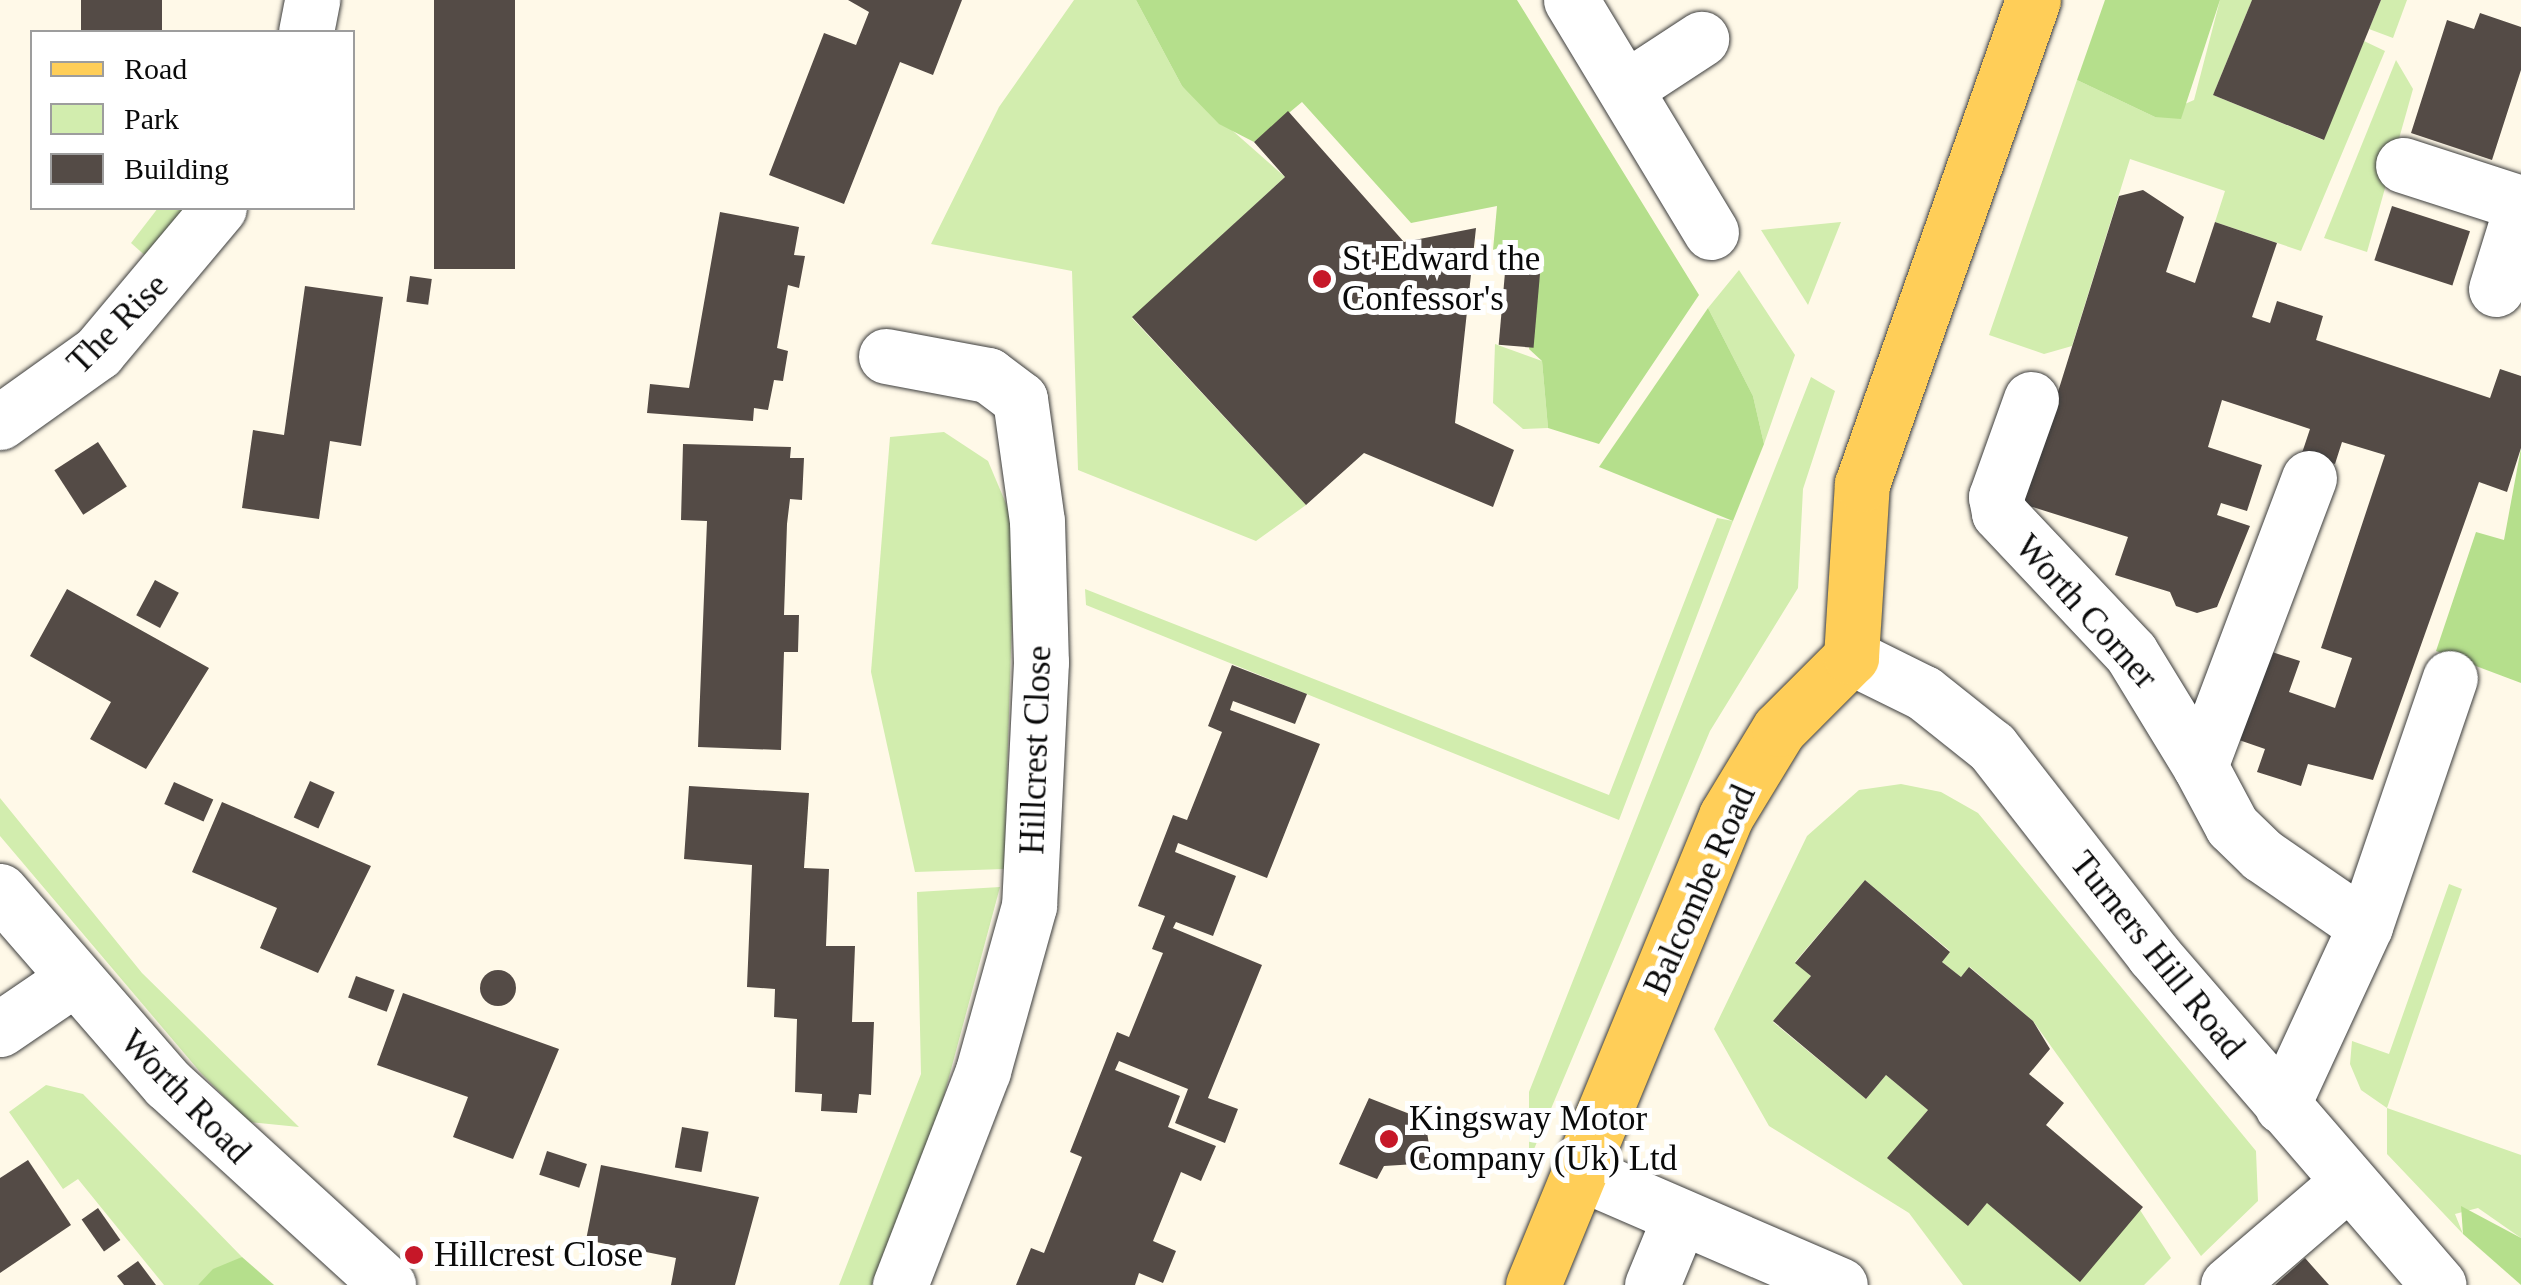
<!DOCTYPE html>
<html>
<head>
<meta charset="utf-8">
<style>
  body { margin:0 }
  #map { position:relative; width:2521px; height:1285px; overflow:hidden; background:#fff9e8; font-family:Georgia,serif }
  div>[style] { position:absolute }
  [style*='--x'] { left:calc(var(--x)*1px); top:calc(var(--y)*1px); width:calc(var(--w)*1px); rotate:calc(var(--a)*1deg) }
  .green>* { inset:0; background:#d2edae }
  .forest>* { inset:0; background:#b5df8c }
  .building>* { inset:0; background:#544b46; transform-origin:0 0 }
  .round { border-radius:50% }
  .roads { filter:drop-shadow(0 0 2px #3d3d3d) drop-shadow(0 0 2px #3d3d3d) }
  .minor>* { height:55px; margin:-27.5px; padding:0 27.5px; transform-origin:27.5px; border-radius:27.5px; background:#fff }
  .major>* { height:55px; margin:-27.5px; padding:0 27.5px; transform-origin:27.5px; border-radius:27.5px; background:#ffce58 }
  .dots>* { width:28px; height:28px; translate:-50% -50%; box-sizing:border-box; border:5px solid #fff; border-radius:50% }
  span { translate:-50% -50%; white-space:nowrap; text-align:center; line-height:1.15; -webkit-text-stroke:10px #fff; paint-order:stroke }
  .poi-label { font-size:35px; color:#0a0a0a }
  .left { translate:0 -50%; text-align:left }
  .street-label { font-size:35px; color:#0a0a0a }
  .legend { position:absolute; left:30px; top:30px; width:325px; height:180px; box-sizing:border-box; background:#fff; border:2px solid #9d9d9d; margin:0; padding:12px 18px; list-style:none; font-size:30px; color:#0a0a0a }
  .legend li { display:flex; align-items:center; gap:20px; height:50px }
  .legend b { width:50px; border:2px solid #9d9d9d }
</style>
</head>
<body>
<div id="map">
  <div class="green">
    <div style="clip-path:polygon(1074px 0,1136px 0,1182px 86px,1285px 177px,1132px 318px,1306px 505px,1256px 541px,1078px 470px,1072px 271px,931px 244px,999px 107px)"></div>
    <div style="clip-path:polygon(2220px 0,2252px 0,2213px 95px,2323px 140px,2364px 41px,2385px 51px,2301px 251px,2215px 222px,2225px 191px,2130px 159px,2072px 346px,2044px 354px,1989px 335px,2077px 80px,2155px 117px,2194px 100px)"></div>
    <div style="clip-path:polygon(2381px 0,2407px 0,2393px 38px,2369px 29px)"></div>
    <div style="clip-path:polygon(2396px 60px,2413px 89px,2367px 252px,2324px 238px)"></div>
    <div style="clip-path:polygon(158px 208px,191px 208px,149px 259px,131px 243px)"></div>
    <div style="clip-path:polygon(1841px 222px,1808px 305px,1761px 230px)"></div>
    <div style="clip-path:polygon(1739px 270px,1795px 355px,1764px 444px,1753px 396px,1708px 308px)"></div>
    <div style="clip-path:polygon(1495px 344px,1542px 361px,1548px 428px,1523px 429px,1493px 403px)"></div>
    <div style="clip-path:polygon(1811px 377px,1835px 391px,1803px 489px,1798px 588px,1710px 731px,1529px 1161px,1529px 1092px)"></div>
    <div style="clip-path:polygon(944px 432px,988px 461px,1015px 525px,1004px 869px,915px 872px,871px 672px,890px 437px)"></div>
    <div style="clip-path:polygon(1717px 518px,1733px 521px,1619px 820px,1086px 605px,1085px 589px,1609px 795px)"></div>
    <div style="clip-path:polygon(1901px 784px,1941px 792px,1978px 813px,2256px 1151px,2258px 1201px,2201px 1256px,2033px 1021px,1970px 967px,1961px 977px,1942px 962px,1950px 951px,1865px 880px,1795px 962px,1811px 976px,1773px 1022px,1866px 1099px,1886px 1075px,1928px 1110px,1888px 1158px,1968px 1225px,1987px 1203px,2140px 1210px,2171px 1258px,2144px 1285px,1963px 1285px,1909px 1213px,1769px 1126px,1714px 1029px,1807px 836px,1859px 790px)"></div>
    <div style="clip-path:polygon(0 798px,142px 973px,299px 1127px,249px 1122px,201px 1073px,0 836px)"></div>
    <div style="clip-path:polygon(2449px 884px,2462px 889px,2387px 1108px,2521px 1155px,2521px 1238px,2478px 1208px,2455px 1214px,2463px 1234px,2387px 1154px,2387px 1108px,2361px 1090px,2350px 1064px,2352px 1041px,2389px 1054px)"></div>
    <div style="clip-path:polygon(1000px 887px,942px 1103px,872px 1285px,839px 1285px,921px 1074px,917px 892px)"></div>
    <div style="clip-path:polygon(46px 1085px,83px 1094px,242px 1257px,198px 1285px,164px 1285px,78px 1179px,63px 1189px,9px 1112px)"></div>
  </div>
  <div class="forest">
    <div style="clip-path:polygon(1136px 0,1517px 0,1699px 295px,1599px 444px,1548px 428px,1542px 361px,1529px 349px,1541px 265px,1493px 250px,1497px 206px,1411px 223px,1302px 102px,1254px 142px,1219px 124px,1182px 86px)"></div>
    <div style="clip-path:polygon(2105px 0,2220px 0,2181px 119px,2155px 117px,2077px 80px)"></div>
    <div style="clip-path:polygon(1708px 308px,1753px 396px,1764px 444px,1733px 521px,1599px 467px)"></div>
    <div style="clip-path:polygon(2521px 448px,2521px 683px,2436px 651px,2476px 532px,2504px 540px)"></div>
    <div style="clip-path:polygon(2461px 1206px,2521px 1238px,2521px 1285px,2463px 1234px)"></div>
    <div style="clip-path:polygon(242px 1257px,274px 1285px,198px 1285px,213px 1269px)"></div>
  </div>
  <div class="building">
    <div style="left:81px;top:0;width:81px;height:32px"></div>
    <div style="left:434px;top:0;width:81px;height:269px"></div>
    <div style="clip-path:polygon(848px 0,962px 0,933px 75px,900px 62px,844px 204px,769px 175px,824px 33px,856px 45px,869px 12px)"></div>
    <div style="clip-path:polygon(2252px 0,2381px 0,2324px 140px,2213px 95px)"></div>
    <div style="clip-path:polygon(2480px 13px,2521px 27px,2521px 70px,2492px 160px,2411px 133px,2447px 20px,2474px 29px)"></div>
    <div style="clip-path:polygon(1288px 111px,1404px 242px,1476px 228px,1455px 423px,1514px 450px,1493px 507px,1364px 453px,1306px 505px,1132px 317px,1285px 177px,1254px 142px)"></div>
    <div style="clip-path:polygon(2143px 190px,2184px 217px,2166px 272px,2195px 283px,2215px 222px,2277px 243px,2252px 317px,2270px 323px,2277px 301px,2323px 316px,2316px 340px,2490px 398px,2500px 369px,2521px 376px,2521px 448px,2507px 492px,2479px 482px,2373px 780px,2308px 764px,2301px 786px,2257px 772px,2265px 749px,2239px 740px,2269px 651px,2300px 661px,2289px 692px,2335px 708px,2352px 658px,2321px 648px,2385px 455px,2342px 442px,2335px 464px,2320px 460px,2302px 453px,2310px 429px,2222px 400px,2208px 447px,2262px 465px,2247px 511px,2221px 503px,2217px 515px,2250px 526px,2217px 607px,2197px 613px,2176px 606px,2170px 592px,2115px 575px,2128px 537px,2023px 504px,2119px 196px)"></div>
    <div style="left:2392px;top:206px;width:82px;height:57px;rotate:18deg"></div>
    <div style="clip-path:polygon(720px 212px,799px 227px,794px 255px,805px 256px,799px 288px,788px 285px,777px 348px,788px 351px,783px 381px,774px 380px,768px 410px,754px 408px,753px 421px,647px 413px,650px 384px,689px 388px)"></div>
    <div style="left:1506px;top:261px;width:35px;height:84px;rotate:5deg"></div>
    <div style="left:410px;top:276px;width:22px;height:26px;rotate:8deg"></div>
    <div style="clip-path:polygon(305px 286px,383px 297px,361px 446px,330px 441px,319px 519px,242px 508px,253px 430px,284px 435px)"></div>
    <div style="left:98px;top:442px;width:53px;height:52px;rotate:57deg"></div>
    <div style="clip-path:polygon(683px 444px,791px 447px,790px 458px,804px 458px,802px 500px,790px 499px,787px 524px,784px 615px,799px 615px,798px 652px,784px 652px,781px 750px,698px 747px,707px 521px,681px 520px)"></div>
    <div style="left:155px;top:580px;width:27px;height:40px;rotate:28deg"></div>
    <div style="clip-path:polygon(67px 589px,209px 668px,146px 769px,90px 739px,111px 702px,30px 656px)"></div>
    <div style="clip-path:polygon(1232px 665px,1307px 694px,1295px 724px,1233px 701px,1230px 710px,1320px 744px,1267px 878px,1178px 843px,1175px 852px,1236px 876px,1213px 936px,1176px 922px,1173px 928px,1262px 965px,1208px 1098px,1238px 1109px,1225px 1143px,1175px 1123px,1188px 1089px,1119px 1061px,1115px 1070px,1180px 1096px,1168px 1127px,1216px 1146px,1201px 1181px,1181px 1172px,1153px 1241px,1176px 1251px,1163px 1283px,1139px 1273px,1135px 1285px,1016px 1285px,1031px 1248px,1044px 1253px,1082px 1157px,1070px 1152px,1117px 1032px,1129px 1037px,1163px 953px,1152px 949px,1165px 916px,1138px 906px,1173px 815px,1187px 820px,1222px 732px,1208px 726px)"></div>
    <div style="left:310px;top:781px;width:27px;height:40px;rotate:24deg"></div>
    <div style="left:174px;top:782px;width:43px;height:24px;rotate:24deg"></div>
    <div style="clip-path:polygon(689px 786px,809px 793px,804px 868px,829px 869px,826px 946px,855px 946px,852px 1022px,874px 1022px,871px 1095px,859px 1094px,857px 1113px,821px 1111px,822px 1094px,795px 1092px,797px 1019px,774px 1017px,775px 989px,747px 987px,752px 865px,684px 859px)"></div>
    <div style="clip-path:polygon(222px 802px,371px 866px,318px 973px,260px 948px,277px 908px,192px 872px)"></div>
    <div style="clip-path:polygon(1865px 880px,1950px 952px,1942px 962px,1961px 977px,1969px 967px,2033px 1021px,2050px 1049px,2029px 1074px,2064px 1103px,2046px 1125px,2143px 1207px,2080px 1282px,1987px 1203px,1968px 1226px,1887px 1158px,1928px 1110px,1886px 1075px,1866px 1099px,1773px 1021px,1811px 976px,1795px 963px)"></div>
    <div class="round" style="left:480px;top:970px;width:36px;height:36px"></div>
    <div style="left:356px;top:976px;width:41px;height:23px;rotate:20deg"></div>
    <div style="clip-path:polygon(403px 993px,559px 1049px,513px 1159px,453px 1137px,468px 1097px,377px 1065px)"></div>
    <div style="clip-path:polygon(1369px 1098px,1425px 1120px,1432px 1163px,1384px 1166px,1377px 1179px,1339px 1164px)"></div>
    <div style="left:682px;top:1127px;width:27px;height:41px;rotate:10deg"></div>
    <div style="left:547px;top:1151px;width:42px;height:25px;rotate:18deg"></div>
    <div style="clip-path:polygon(28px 1160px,71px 1225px,0 1273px,0 1178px)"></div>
    <div style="clip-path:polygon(601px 1165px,759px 1197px,735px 1285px,671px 1285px,676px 1258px,586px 1240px)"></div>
    <div style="left:98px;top:1208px;width:39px;height:20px;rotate:55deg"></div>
    <div style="clip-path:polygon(2305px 1258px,2329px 1285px,2275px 1285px,2294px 1268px)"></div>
    <div style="clip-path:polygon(138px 1261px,156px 1285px,124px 1285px,117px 1276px)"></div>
  </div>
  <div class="roads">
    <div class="minor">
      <div style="--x:1571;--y:0;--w:271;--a:58.9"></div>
      <div style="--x:306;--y:32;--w:33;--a:-79"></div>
      <div style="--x:1626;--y:88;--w:90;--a:-33.2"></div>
      <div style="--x:2403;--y:165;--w:124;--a:17.9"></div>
      <div style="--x:2496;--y:289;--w:85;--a:-72.8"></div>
      <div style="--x:886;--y:356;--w:104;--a:10.6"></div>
      <div style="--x:988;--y:375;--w:40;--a:37"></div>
      <div style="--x:1020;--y:399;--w:123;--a:82.1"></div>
      <div style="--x:1037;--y:521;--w:141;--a:88.4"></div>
      <div style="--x:1041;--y:662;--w:244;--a:92.8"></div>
      <div style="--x:1029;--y:906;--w:171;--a:105.6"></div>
      <div style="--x:983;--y:1071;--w:230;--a:111.2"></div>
      <div style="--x:2031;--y:399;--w:104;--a:109.7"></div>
      <div style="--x:1996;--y:497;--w:16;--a:79"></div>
      <div style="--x:1999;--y:513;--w:192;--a:46.7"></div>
      <div style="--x:2131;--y:653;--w:132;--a:58.6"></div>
      <div style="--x:0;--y:422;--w:120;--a:-35.5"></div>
      <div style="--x:98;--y:352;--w:188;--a:-50"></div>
      <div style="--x:2309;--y:478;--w:308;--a:110.7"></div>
      <div style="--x:2200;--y:766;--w:68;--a:61.9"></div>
      <div style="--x:2232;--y:826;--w:42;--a:44"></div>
      <div style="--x:2262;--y:855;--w:125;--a:34.6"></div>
      <div style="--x:1851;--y:657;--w:81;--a:26.3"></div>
      <div style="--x:1924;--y:693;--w:87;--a:38.5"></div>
      <div style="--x:1992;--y:747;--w:262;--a:52.1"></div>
      <div style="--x:2153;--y:954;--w:437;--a:49.2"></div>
      <div style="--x:0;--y:891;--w:256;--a:49"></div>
      <div style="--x:168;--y:1084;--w:298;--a:42.4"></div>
      <div style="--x:0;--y:1029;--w:87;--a:-34.2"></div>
      <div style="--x:2282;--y:1106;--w:198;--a:-65.2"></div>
      <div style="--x:2365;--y:926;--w:262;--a:-71.1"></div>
      <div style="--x:1581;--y:1173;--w:282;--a:23.4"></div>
      <div style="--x:1652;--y:1285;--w:74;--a:-67.6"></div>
      <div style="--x:2228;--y:1285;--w:158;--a:-40.6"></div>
    </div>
    <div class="major">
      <div style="--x:1533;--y:1285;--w:507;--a:-67.63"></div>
      <div style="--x:1726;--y:816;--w:102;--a:-58.7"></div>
      <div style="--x:1779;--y:729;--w:102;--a:-45"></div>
      <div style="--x:1851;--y:657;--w:173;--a:-86.4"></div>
      <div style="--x:1862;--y:484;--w:513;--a:-70.54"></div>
    </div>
  </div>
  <div class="dots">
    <div style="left:1322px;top:279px;background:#c61728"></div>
    <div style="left:1389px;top:1139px;background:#c61728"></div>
    <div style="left:414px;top:1255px;background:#c61728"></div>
  </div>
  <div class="poi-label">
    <span class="left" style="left:1342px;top:279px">St Edward the<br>Confessor's</span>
    <span class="left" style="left:1409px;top:1139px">Kingsway Motor<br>Company (Uk) Ltd</span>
    <span class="left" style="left:434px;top:1255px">Hillcrest Close</span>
  </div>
  <div class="street-label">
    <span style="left:118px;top:324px;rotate:-45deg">The Rise</span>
    <span style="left:2086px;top:612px;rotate:48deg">Worth Corner</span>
    <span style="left:1036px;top:750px;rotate:-88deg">Hillcrest Close</span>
    <span style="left:1700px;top:890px;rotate:-66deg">Balcombe Road</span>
    <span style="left:2157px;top:955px;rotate:51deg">Turners Hill Road</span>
    <span style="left:185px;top:1097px;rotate:46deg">Worth Road</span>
  </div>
  <ul class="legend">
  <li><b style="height:12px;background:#ffce58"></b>Road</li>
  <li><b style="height:28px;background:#d2edae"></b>Park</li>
  <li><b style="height:28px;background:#544b46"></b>Building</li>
  </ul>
</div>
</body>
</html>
